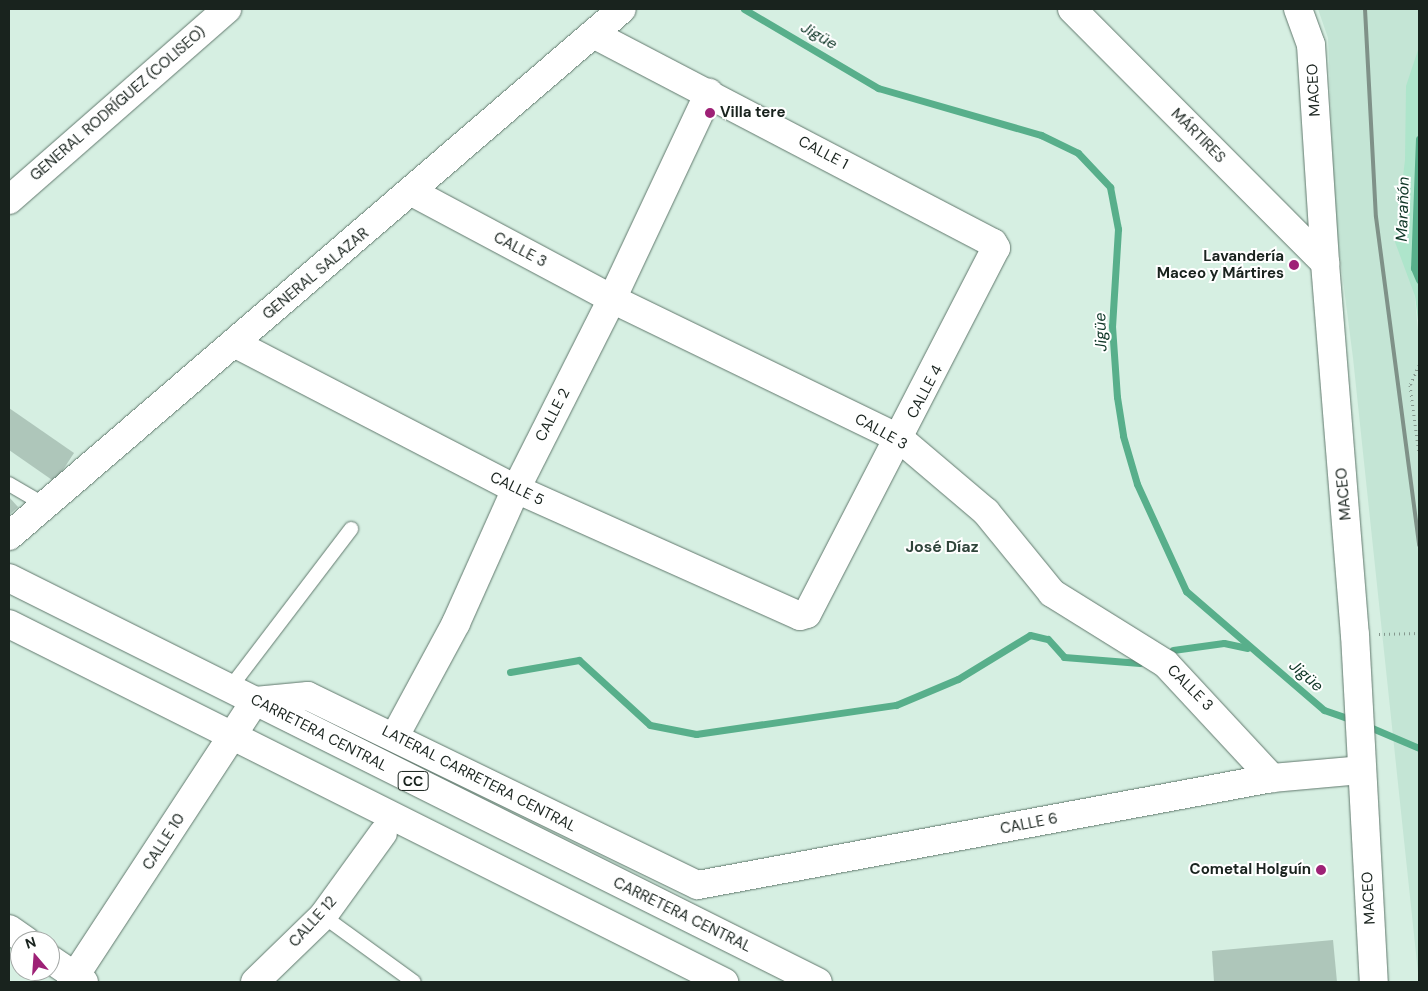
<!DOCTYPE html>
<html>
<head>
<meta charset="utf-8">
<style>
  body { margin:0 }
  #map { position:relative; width:1428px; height:991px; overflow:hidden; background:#d6efe2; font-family:"DM Sans",sans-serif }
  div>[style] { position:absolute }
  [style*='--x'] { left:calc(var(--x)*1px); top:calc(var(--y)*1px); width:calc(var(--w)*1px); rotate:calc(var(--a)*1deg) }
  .built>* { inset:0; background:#c4e5d5 }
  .green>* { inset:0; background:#aee5cb }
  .stream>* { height:7px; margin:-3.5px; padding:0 3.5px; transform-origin:3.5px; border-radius:3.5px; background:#58af8b }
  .building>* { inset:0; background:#aec6ba }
  .path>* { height:3px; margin-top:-1.5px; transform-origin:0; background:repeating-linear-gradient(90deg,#85988e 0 1px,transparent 0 5px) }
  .roads { filter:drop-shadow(0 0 1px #61786d) drop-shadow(0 0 1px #61786d) }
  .service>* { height:14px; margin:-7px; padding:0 7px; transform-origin:7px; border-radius:7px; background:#fff }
  .minor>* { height:28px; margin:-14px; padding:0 14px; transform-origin:14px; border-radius:14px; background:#fff }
  .primary>* { height:28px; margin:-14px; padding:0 14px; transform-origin:14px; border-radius:14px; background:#fff }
  .rail>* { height:4px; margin:-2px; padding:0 2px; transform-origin:2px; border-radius:2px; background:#7f9188 }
  .dots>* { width:14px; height:14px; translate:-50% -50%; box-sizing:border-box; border:2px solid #fff; border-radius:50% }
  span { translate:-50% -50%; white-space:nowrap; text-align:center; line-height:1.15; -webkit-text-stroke:4px #fff; paint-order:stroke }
  .shield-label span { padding:1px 4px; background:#fff; border:1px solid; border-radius:4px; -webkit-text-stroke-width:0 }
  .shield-label { font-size:14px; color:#19231e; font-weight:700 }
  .street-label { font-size:15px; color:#19231e }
  .poi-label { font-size:15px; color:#19231e; font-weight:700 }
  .left { translate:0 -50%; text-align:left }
  .right { translate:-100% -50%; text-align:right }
  .water-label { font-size:16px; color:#0d3525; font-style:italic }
  .neighbourhood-label { font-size:16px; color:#30453b; font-weight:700 }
  .frame { position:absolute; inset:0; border:10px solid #19231e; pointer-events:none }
  .north { position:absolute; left:10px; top:931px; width:50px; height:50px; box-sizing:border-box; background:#fff; border:1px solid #a3a7a5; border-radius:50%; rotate:342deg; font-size:14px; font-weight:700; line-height:20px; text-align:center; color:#19231e }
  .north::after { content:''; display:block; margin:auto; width:18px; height:22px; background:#9e2176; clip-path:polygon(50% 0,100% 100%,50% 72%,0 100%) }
</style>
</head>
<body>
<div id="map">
  <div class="built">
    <div style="clip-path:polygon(1318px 9px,1419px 9px,1419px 156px,1412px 265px,1419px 342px,1419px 982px,1353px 358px,1335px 219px,1328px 38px)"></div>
  </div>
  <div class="green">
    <div style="clip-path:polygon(1419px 47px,1419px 329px,1415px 296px,1395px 242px,1405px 160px,1406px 86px)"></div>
  </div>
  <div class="stream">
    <div style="--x:744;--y:9;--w:156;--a:30.5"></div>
    <div style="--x:878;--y:88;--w:170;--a:16.1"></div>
    <div style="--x:1041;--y:135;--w:41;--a:25.9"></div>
    <div style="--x:1078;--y:153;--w:47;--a:46.7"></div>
    <div style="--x:1110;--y:187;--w:43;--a:79.2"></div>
    <div style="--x:1118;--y:229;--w:97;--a:93.5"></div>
    <div style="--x:1112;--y:326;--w:71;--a:86"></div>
    <div style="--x:1117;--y:397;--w:39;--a:81"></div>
    <div style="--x:1123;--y:436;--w:50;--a:73.7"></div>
    <div style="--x:1137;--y:484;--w:118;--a:65.4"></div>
    <div style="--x:1186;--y:591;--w:182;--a:40.8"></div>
    <div style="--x:1324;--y:710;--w:31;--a:19"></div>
    <div style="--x:1419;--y:139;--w:129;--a:92.2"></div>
    <div style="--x:1414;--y:268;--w:13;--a:67"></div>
    <div style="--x:1173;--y:650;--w:51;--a:-7.8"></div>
    <div style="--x:1224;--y:643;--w:24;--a:12"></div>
    <div style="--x:510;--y:672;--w:70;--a:-9.9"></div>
    <div style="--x:579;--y:660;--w:96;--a:42.5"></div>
    <div style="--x:650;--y:725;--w:47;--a:11.1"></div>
    <div style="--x:696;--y:734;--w:202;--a:-8.3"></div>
    <div style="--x:896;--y:705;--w:67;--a:-22.8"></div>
    <div style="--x:958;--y:679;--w:84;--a:-31.4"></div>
    <div style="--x:1030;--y:635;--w:18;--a:13"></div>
    <div style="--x:1048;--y:639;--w:24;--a:48"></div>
    <div style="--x:1064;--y:657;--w:76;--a:4.5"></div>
    <div style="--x:1365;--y:725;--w:59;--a:23.1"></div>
  </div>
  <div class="building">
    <div style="clip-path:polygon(9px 408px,74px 453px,55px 482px,9px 450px)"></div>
    <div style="clip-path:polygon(9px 497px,18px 507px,9px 515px)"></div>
    <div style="clip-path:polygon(1333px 940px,1337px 982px,1214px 982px,1212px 951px)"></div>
  </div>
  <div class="path">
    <div style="--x:1419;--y:365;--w:22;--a:114"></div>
    <div style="--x:1410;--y:385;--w:70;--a:82.6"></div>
    <div style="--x:1379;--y:634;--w:40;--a:-1.4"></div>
  </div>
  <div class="roads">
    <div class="service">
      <div style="--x:9;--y:484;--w:42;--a:30.3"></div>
      <div style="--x:230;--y:688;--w:200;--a:-52.7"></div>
      <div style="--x:323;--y:916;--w:112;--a:36"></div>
    </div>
    <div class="minor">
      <div style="--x:1072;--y:9;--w:359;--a:45.1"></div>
      <div style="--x:412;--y:192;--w:227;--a:28.1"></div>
      <div style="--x:612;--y:299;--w:320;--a:25.9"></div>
      <div style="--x:900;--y:439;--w:113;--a:40.3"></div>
      <div style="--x:986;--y:512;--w:104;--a:50.8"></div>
      <div style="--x:1052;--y:593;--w:134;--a:31.9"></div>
      <div style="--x:1166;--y:664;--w:156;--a:47.1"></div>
      <div style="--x:9;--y:200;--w:290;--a:-41.2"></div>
      <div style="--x:234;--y:343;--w:318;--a:27.4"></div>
      <div style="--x:516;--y:489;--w:311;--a:24.1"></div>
      <div style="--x:800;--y:616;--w:7;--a:-16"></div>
      <div style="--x:807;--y:614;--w:412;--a:-62.7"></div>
      <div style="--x:996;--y:248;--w:6;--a:-121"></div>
      <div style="--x:993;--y:243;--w:451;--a:-152.4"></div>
      <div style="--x:9;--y:536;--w:808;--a:-40.69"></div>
      <div style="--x:395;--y:736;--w:128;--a:-61.6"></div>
      <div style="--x:456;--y:623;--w:147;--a:-65.9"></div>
      <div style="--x:516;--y:489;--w:213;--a:-63.2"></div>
      <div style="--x:612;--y:299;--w:228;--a:-64.8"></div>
      <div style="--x:9;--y:929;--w:21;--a:35"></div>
      <div style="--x:50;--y:959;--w:41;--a:34.1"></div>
      <div style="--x:71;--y:982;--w:336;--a:-56.8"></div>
      <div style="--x:255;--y:701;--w:53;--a:-5.4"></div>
      <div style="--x:308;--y:696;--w:433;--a:25.9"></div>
      <div style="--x:698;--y:885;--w:584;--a:-10.56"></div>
      <div style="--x:1272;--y:778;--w:89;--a:-5.1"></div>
      <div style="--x:255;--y:982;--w:95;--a:-44.1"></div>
      <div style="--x:323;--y:916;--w:102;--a:-54.1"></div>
    </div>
    <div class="primary">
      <div style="--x:1298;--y:9;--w:38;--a:70"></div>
      <div style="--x:1311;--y:45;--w:218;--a:86.3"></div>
      <div style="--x:1325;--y:263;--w:373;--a:85.4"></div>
      <div style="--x:1355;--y:635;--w:348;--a:86.9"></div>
      <div style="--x:9;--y:578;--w:904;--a:26.54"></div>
      <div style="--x:9;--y:624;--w:800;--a:26.6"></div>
    </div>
  </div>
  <div class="rail">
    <div style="--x:1365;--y:9;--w:208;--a:87"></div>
    <div style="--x:1376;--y:217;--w:331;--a:82.5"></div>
  </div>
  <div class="dots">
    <div style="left:710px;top:113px;background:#9e2176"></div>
    <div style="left:1294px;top:265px;background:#9e2176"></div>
    <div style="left:1321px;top:870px;background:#9e2176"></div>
  </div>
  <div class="shield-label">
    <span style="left:413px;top:781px">CC</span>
  </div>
  <div class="street-label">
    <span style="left:1314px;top:90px;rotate:-93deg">MACEO</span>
    <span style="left:118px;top:104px;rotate:-41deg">GENERAL RODRÍGUEZ (COLISEO)</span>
    <span style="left:1198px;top:136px;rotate:45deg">MÁRTIRES</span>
    <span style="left:823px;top:153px;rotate:28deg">CALLE 1</span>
    <span style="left:520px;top:250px;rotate:28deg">CALLE 3</span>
    <span style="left:316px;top:274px;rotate:-40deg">GENERAL SALAZAR</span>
    <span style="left:925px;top:392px;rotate:-62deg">CALLE 4</span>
    <span style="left:553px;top:415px;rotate:-63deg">CALLE 2</span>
    <span style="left:881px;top:432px;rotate:29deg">CALLE 3</span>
    <span style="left:517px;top:489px;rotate:26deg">CALLE 5</span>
    <span style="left:1344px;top:494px;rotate:-95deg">MACEO</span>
    <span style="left:1190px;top:688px;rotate:45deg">CALLE 3</span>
    <span style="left:319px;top:733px;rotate:27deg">CARRETERA CENTRAL</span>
    <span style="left:479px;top:779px;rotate:27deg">LATERAL CARRETERA CENTRAL</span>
    <span style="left:1029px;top:824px;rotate:-11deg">CALLE 6</span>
    <span style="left:164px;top:842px;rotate:-57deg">CALLE 10</span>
    <span style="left:1369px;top:898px;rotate:-93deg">MACEO</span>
    <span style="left:682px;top:915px;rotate:26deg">CARRETERA CENTRAL</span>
    <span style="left:313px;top:922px;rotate:-48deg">CALLE 12</span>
  </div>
  <div class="poi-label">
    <span class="left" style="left:720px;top:113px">Villa tere</span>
    <span class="right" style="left:1284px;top:265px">Lavandería<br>Maceo y Mártires</span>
    <span class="right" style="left:1311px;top:870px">Cometal Holguín</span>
  </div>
  <div class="water-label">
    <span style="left:819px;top:36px;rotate:30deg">Jigüe</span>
    <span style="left:1403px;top:209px;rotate:-88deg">Marañón</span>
    <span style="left:1101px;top:332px;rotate:-92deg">Jigüe</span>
    <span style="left:1306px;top:676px;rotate:41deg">Jigüe</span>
  </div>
  <div class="neighbourhood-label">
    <span style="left:942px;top:547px">José Díaz</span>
  </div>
  <div class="frame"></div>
  <div class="north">N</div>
</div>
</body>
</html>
